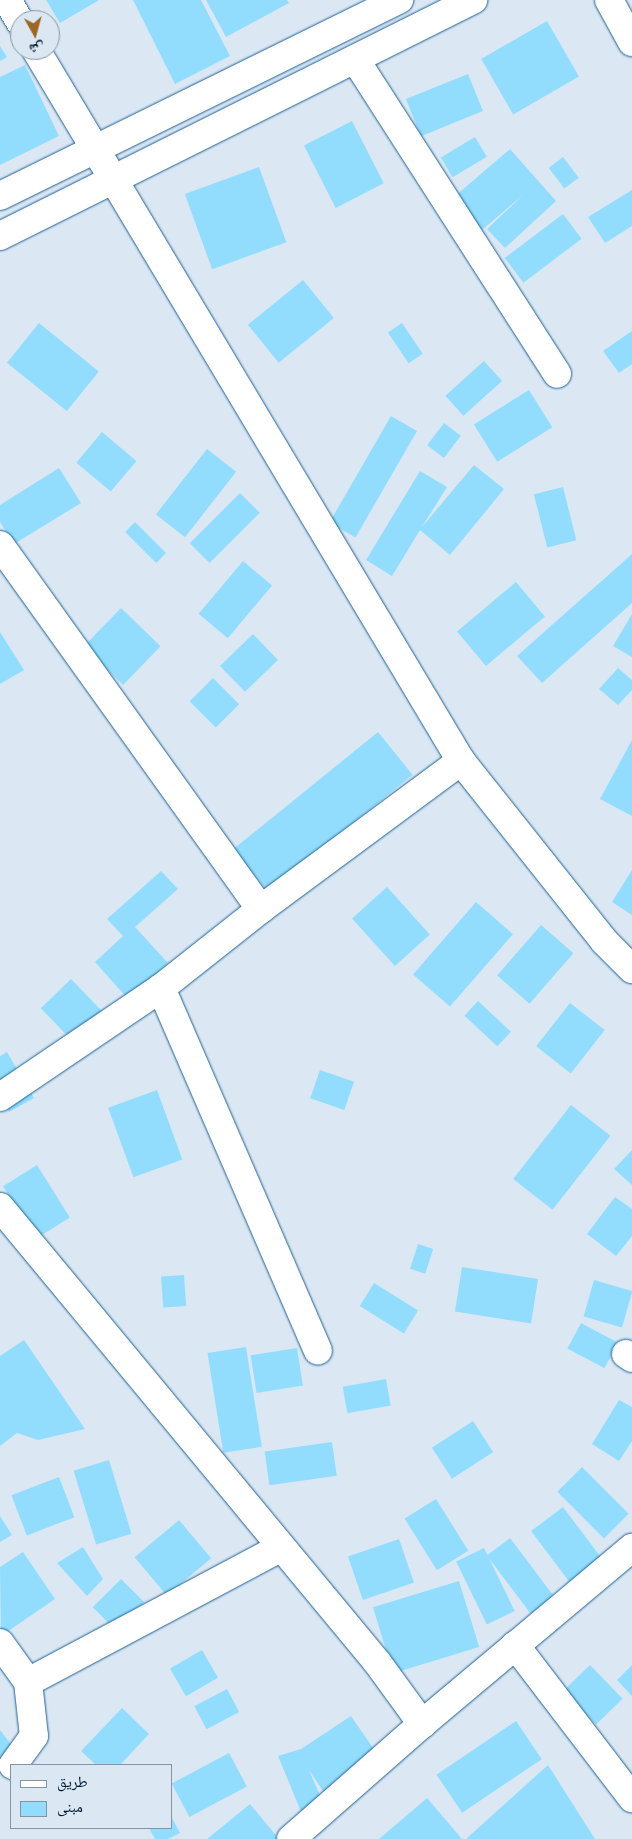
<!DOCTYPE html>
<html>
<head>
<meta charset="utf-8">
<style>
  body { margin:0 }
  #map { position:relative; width:632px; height:1839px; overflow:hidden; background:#dbe8f4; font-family:"IBM Plex Sans","Noto Naskh Arabic",sans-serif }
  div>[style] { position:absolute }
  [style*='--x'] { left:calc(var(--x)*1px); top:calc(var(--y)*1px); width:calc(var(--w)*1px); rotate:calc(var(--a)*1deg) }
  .building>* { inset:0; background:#92ddfd; transform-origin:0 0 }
  .roads { filter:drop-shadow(0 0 1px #1d6196) drop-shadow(0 0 1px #1d6196) }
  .minor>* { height:28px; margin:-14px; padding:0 14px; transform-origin:14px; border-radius:14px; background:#fff }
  span { translate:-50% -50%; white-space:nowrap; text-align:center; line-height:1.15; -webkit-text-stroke:4px #dbe8f4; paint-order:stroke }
  .legend { position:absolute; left:10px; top:1764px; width:162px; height:65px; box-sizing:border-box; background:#dbe8f4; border:1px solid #8394a4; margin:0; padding:6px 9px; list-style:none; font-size:15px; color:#00162c }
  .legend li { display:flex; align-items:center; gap:10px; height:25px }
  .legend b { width:25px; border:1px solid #8394a4 }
  .north { position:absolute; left:10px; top:10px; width:50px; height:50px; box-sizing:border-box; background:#dbe8f4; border:1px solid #8394a4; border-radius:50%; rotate:173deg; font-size:14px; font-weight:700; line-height:20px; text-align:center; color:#00162c }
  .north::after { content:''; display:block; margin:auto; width:18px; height:22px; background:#9f6623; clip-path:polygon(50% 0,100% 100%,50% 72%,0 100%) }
</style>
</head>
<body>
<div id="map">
  <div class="building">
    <div style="clip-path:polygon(46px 0,99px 0,60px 23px)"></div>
    <div style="clip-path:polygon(133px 0,201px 0,230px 56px,175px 84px)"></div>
    <div style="clip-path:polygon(206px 0,287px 0,289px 3px,226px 37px)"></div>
    <div style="left:547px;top:21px;width:64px;height:76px;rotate:60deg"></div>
    <div style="clip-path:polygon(0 46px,7px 57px,0 61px)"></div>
    <div style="clip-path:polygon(25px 65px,59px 136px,0 165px,0 77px)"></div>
    <div style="left:468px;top:74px;width:40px;height:67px;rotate:68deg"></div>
    <div style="left:352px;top:121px;width:70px;height:54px;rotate:63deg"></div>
    <div style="left:475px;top:137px;width:23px;height:40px;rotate:59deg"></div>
    <div style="clip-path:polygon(510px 149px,556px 201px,505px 248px,487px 229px,524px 194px,482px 230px,454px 197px)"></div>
    <div style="left:563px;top:157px;width:26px;height:18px;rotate:53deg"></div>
    <div style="left:259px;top:167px;width:80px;height:79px;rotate:70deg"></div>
    <div style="clip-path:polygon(632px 190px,632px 226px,605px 243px,588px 217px)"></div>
    <div style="left:563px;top:214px;width:31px;height:73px;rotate:53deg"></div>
    <div style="left:303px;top:280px;width:49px;height:71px;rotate:51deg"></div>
    <div style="left:39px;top:323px;width:77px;height:51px;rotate:39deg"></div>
    <div style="left:402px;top:323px;width:37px;height:17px;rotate:56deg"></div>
    <div style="clip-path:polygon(632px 331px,632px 364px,619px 373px,603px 351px)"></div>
    <div style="left:484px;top:361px;width:27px;height:52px;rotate:48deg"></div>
    <div style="left:529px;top:390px;width:44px;height:65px;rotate:58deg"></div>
    <div style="left:391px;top:416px;width:30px;height:123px;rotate:30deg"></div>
    <div style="left:444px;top:423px;width:21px;height:28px;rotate:37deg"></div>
    <div style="left:102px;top:432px;width:45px;height:40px;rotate:40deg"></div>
    <div style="left:207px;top:449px;width:37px;height:83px;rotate:38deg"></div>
    <div style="clip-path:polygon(474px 465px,504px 489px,450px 555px,420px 530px,392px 576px,366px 560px,420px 471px,447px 487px,422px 527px)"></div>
    <div style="clip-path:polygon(59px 468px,81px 503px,14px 544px,0 522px,0 505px)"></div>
    <div style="left:563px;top:487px;width:55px;height:30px;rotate:76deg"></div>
    <div style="left:240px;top:493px;width:28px;height:71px;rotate:45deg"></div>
    <div style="left:135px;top:522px;width:44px;height:14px;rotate:45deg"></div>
    <div style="clip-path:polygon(632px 554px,632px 603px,542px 683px,517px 656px)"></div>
    <div style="left:243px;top:561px;width:38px;height:69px;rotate:40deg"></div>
    <div style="left:516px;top:582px;width:45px;height:77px;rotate:50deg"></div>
    <div style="left:121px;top:608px;width:55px;height:54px;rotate:44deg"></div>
    <div style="clip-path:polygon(632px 614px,632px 657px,613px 646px)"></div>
    <div style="clip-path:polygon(0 632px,24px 670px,0 684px)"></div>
    <div style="left:253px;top:634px;width:36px;height:46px;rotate:46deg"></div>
    <div style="clip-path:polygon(618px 668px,632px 680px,632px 690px,618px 705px,599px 689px)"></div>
    <div style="left:213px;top:678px;width:37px;height:33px;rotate:45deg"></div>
    <div style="left:378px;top:732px;width:55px;height:186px;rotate:51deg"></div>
    <div style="clip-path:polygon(632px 740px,632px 816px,600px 799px)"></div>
    <div style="clip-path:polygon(632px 870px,632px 915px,612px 902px)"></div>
    <div style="clip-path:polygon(161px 871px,178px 889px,135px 927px,168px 963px,128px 999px,95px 962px,123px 936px,107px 919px)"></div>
    <div style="left:387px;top:887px;width:64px;height:47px;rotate:48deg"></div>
    <div style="left:476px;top:902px;width:49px;height:96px;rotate:41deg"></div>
    <div style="left:541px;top:925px;width:43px;height:67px;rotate:41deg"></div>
    <div style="left:71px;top:979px;width:66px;height:42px;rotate:46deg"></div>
    <div style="left:478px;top:1001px;width:45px;height:20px;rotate:43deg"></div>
    <div style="left:570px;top:1003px;width:44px;height:55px;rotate:38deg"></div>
    <div style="clip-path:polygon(7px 1052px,34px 1098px,9px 1112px,0 1096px,0 1056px)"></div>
    <div style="left:320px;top:1070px;width:36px;height:30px;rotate:19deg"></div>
    <div style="left:157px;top:1090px;width:74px;height:52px;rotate:70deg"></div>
    <div style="left:571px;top:1105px;width:50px;height:94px;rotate:38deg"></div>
    <div style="clip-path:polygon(632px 1150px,632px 1185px,614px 1169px)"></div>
    <div style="left:37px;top:1165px;width:62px;height:40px;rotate:58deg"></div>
    <div style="clip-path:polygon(615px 1197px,632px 1209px,632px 1236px,616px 1256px,587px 1234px)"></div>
    <div style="left:418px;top:1244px;width:16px;height:26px;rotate:18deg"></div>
    <div style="left:462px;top:1267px;width:77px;height:45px;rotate:9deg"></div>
    <div style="left:184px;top:1275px;width:31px;height:23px;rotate:86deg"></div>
    <div style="left:594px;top:1280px;width:40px;height:38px;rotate:16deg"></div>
    <div style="left:374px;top:1283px;width:52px;height:27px;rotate:32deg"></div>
    <div style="left:581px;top:1323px;width:42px;height:29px;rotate:28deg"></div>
    <div style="clip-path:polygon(24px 1340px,85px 1429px,38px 1440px,17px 1433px,0 1446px,0 1356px)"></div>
    <div style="left:246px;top:1347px;width:101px;height:39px;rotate:81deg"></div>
    <div style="left:297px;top:1348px;width:38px;height:47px;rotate:81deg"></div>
    <div style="left:386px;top:1379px;width:27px;height:44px;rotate:80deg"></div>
    <div style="clip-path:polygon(619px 1400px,632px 1407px,632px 1441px,619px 1461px,592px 1444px)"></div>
    <div style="left:473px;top:1421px;width:37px;height:49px;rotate:57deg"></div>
    <div style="left:332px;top:1442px;width:34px;height:68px;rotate:82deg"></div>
    <div style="left:109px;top:1460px;width:77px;height:37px;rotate:73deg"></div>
    <div style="left:582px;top:1467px;width:66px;height:35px;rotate:45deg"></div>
    <div style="left:59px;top:1477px;width:43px;height:51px;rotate:69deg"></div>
    <div style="left:436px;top:1499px;width:61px;height:37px;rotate:58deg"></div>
    <div style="left:563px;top:1507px;width:67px;height:40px;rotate:53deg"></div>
    <div style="clip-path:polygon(0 1516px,12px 1535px,0 1542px)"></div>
    <div style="left:179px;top:1520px;width:50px;height:58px;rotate:50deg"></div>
    <div style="left:510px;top:1538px;width:73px;height:29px;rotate:53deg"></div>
    <div style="left:399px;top:1539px;width:46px;height:54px;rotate:71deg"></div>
    <div style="clip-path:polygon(83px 1547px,103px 1579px,87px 1596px,57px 1563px)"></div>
    <div style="left:484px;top:1548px;width:70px;height:31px;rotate:64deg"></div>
    <div style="clip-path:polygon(23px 1552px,55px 1599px,1px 1636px,0 1567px)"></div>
    <div style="left:121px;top:1579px;width:33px;height:40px;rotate:45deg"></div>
    <div style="left:459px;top:1581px;width:69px;height:90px;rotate:73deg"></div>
    <div style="left:202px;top:1650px;width:32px;height:37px;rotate:60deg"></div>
    <div style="left:590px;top:1665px;width:47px;height:37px;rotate:46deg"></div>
    <div style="clip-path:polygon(632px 1665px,632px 1696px,617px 1680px)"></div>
    <div style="left:227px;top:1689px;width:26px;height:37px;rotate:62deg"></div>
    <div style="clip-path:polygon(122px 1708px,149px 1734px,120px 1765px,96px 1765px,81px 1751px)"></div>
    <div style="clip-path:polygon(351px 1716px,380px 1758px,325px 1794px,309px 1770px,324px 1805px,302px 1814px,278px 1756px,301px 1749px)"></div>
    <div style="left:516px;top:1721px;width:46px;height:96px;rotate:56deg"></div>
    <div style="clip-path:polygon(0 1730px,14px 1748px,0 1758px)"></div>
    <div style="left:229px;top:1753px;width:38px;height:65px;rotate:62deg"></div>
    <div style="clip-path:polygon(548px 1765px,595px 1839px,468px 1839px,467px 1838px)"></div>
    <div style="clip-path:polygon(427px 1798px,462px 1839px,379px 1839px)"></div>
    <div style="clip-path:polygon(250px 1804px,279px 1839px,207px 1839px)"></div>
    <div style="clip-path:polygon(171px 1816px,180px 1833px,168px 1839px,155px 1839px,149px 1828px,171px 1828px)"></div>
  </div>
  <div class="roads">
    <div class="minor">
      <div style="--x:7;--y:0;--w:26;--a:59"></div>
      <div style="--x:609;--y:0;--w:48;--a:61.3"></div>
      <div style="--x:36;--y:50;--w:828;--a:59.13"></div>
      <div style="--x:461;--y:761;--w:230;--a:51.5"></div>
      <div style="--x:604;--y:941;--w:40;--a:45"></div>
      <div style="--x:355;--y:59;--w:374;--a:57.3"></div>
      <div style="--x:0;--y:196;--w:445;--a:-26.2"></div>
      <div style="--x:0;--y:236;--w:529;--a:-26.52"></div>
      <div style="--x:0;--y:545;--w:448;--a:54.4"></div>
      <div style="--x:161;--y:988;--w:395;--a:66.6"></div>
      <div style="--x:0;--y:1097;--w:194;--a:-34.1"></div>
      <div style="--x:161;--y:988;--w:127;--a:-38.3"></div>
      <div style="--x:261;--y:909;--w:249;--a:-36.5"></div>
      <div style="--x:0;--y:1207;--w:591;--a:50.36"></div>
      <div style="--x:377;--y:1662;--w:77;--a:54"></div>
      <div style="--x:422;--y:1724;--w:274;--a:-40"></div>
      <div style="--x:626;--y:1354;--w:7;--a:34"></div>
      <div style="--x:0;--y:1643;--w:48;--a:54.3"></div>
      <div style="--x:28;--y:1682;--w:54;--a:83.7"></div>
      <div style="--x:34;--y:1736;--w:36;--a:126"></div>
      <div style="--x:515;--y:1645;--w:193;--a:52.6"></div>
      <div style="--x:28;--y:1682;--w:285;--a:-28"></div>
      <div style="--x:291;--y:1839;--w:174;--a:-41.3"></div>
    </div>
  </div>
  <ul class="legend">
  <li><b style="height:6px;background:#fff"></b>طريق</li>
  <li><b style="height:14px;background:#92ddfd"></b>مبنى</li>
  </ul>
  <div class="north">ش</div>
</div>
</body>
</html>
